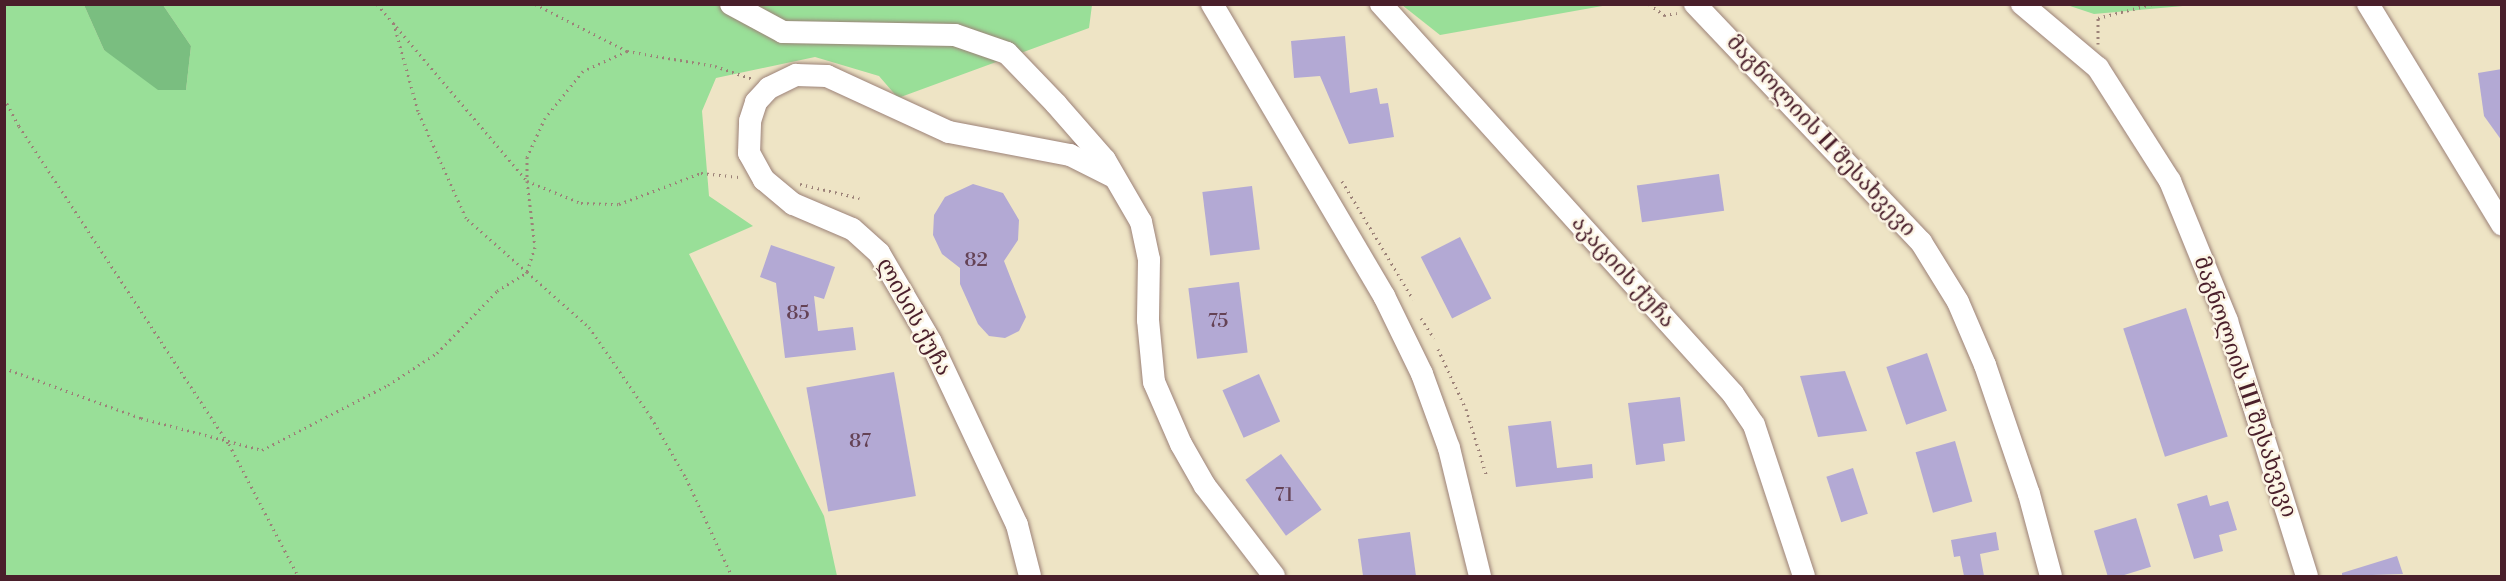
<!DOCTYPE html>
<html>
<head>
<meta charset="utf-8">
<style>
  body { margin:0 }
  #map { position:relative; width:2506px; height:581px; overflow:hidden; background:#eee4c5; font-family:"Libre Bodoni","Noto Serif Georgian",serif }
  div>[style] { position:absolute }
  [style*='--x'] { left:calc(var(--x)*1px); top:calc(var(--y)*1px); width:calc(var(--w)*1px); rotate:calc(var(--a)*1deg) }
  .green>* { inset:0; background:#99df98 }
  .forest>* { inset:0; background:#7abe80 }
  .building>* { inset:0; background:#b3a9d4; transform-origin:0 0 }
  .path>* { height:3px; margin-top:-1.5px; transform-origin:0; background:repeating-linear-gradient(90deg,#9c8278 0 1.5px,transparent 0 6px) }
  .roads { filter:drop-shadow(0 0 2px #9c8278) drop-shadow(0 0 2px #9c8278) }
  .minor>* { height:22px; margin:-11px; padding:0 11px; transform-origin:11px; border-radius:11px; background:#fff }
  span { translate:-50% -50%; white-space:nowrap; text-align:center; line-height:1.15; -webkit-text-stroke:5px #fcf5e5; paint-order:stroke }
  .number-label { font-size:20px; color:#644255 }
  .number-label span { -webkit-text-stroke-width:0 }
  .street-label { font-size:22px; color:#4a1f2b }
  .frame { position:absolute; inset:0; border:6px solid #4a1f2b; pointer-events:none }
</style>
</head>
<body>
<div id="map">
  <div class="green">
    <div style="clip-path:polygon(4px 5px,84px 5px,104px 50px,186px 90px,191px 46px,163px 5px,1092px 5px,1089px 28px,898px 98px,879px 76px,815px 57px,716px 78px,702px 111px,709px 196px,753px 226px,689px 254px,824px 516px,837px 576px,5px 576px)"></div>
    <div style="clip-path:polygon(1402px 5px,1608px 5px,1440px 35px)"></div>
    <div style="clip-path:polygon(2067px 5px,2067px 4px,2194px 5px,2094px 14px)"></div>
  </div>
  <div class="forest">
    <div style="clip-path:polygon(84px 5px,163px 5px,191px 46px,186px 90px,158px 90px,104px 50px)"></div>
  </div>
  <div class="building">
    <div style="clip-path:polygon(1345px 36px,1350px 93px,1377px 88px,1380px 104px,1388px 103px,1394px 137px,1349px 144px,1320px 76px,1294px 78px,1291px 41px)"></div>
    <div style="clip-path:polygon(2502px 69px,2502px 141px,2484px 116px,2478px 73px)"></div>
    <div style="left:1719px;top:174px;width:37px;height:83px;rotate:82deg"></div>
    <div style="clip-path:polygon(973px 184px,1003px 193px,1019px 220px,1018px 240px,1004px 261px,1026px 317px,1019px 331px,1005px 338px,989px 336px,978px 324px,960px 284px,960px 268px,942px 254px,933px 235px,934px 215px,945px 197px)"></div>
    <div style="left:1252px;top:186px;width:64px;height:50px;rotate:83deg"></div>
    <div style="left:1460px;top:237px;width:69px;height:44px;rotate:63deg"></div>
    <div style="clip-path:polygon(771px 245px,835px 267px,824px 299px,814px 296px,818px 331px,853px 327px,856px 350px,785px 358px,776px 283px,760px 277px)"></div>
    <div style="left:1239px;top:282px;width:71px;height:51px;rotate:83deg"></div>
    <div style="left:2186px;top:308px;width:135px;height:66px;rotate:72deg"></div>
    <div style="left:1927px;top:353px;width:61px;height:43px;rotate:71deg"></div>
    <div style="clip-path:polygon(1845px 371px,1867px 431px,1818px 437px,1800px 376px)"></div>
    <div style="left:894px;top:372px;width:126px;height:89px;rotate:80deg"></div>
    <div style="left:1259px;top:374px;width:52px;height:40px;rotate:66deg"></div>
    <div style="clip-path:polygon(1680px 397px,1685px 441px,1663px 444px,1665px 461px,1636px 465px,1628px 403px)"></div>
    <div style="clip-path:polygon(1551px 421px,1557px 468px,1592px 464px,1593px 478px,1516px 487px,1508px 426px)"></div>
    <div style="left:1955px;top:441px;width:63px;height:41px;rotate:74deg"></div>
    <div style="left:1281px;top:454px;width:69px;height:44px;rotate:54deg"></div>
    <div style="left:1853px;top:468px;width:48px;height:28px;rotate:72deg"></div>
    <div style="clip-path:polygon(2207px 495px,2210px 506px,2228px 501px,2237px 530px,2219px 535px,2223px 551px,2194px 559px,2177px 504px)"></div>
    <div style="left:2136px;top:518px;width:51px;height:44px;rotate:73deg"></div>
    <div style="clip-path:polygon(1410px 532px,1416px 576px,1363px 576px,1358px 539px)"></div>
    <div style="clip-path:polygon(1996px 532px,1999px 550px,1980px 554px,1984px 576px,1964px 576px,1960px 556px,1954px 557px,1951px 540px)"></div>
    <div style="clip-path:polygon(2397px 556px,2403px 574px,2342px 576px,2342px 573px)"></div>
  </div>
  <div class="path">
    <div style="--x:377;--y:4;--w:232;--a:49.7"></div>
    <div style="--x:527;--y:181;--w:66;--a:83.1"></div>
    <div style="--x:535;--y:247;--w:26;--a:108"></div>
    <div style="--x:527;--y:272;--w:83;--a:41.6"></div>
    <div style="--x:589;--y:327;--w:109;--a:55.4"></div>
    <div style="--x:651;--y:417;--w:70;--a:60.2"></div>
    <div style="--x:686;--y:478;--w:108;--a:64.9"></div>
    <div style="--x:535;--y:4;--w:103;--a:27.1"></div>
    <div style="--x:627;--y:51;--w:89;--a:9.7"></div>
    <div style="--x:715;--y:66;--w:40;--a:18.9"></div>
    <div style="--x:1649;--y:4;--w:19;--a:36"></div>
    <div style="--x:1664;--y:15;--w:13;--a:-9"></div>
    <div style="--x:2098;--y:44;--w:26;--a:-90"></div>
    <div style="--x:2098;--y:18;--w:56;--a:-14.5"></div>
    <div style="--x:627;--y:51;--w:48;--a:155.6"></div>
    <div style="--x:583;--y:71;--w:60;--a:129"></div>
    <div style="--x:545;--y:118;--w:43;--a:114.8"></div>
    <div style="--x:527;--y:157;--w:24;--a:90"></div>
    <div style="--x:527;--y:181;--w:58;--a:22.2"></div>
    <div style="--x:581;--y:203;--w:38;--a:2"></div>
    <div style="--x:619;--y:204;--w:88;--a:-20.7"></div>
    <div style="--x:701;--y:173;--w:38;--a:6"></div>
    <div style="--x:4;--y:98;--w:32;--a:62"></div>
    <div style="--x:19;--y:126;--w:381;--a:56.6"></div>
    <div style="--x:229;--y:444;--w:149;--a:62.4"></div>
    <div style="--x:1342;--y:181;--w:138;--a:59"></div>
    <div style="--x:800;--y:184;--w:61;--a:13.3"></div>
    <div style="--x:1421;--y:318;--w:24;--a:57"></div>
    <div style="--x:1438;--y:349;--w:66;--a:65"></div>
    <div style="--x:1466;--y:409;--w:68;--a:72.9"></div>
    <div style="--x:4;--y:368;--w:146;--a:20.1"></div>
    <div style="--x:141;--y:418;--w:125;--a:14.8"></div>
    <div style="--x:262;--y:450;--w:142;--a:-27.3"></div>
    <div style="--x:388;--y:385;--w:59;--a:-33.1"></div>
    <div style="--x:437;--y:353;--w:86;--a:-45.9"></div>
    <div style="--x:497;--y:291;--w:36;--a:-32"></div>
    <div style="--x:527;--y:272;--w:81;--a:-138.5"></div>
    <div style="--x:466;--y:218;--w:117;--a:-114.2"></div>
    <div style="--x:418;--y:111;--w:93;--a:-105.5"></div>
  </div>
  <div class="roads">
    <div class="minor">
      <div style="--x:731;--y:4;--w:59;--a:28.3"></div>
      <div style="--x:783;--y:32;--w:172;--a:1"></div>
      <div style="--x:955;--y:35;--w:55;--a:19.1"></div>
      <div style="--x:1007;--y:53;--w:71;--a:46.1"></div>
      <div style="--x:1056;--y:104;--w:74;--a:48.8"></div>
      <div style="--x:1105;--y:160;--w:72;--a:59.9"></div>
      <div style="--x:1141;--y:222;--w:39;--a:78"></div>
      <div style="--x:1149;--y:260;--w:60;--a:91"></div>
      <div style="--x:1148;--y:320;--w:62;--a:84.5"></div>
      <div style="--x:1154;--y:382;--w:68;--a:66.5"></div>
      <div style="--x:1181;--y:444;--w:48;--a:60.3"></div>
      <div style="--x:1205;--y:486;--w:113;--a:52.5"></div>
      <div style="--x:1212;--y:4;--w:339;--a:59.5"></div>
      <div style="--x:1384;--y:296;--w:87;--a:64"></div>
      <div style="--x:1422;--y:374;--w:79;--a:70"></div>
      <div style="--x:1449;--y:448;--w:132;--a:76.4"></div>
      <div style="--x:1381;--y:4;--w:525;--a:47.93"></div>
      <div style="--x:1733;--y:394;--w:37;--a:56"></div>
      <div style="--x:1754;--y:425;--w:159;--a:71.7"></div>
      <div style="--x:1695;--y:4;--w:328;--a:46.5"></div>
      <div style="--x:1921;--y:242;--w:70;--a:58.3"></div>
      <div style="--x:1958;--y:302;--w:69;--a:66.8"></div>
      <div style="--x:1985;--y:365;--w:136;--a:71.2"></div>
      <div style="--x:2029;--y:494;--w:85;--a:75"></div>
      <div style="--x:2022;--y:4;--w:99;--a:40.1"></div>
      <div style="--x:2098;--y:68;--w:134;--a:57.5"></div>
      <div style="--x:2170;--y:181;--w:151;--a:67.8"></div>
      <div style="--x:2227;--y:321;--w:267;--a:72.6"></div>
      <div style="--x:2368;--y:4;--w:258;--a:58.7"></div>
      <div style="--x:1030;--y:576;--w:53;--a:-104.3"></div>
      <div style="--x:1017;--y:525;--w:202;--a:-115.2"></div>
      <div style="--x:931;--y:342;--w:103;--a:-120.3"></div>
      <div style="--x:879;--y:253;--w:36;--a:-138"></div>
      <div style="--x:852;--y:229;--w:64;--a:-157"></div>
      <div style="--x:793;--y:204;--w:38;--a:-140"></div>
      <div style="--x:764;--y:180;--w:31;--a:-119"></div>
      <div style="--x:749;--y:153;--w:32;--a:-88"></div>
      <div style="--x:750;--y:121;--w:20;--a:-72"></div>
      <div style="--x:756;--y:102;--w:19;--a:-47"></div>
      <div style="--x:769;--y:88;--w:30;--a:-26"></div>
      <div style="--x:796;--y:75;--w:31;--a:2"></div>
      <div style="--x:827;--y:76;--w:134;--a:24.7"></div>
      <div style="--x:949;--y:132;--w:123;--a:10.8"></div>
      <div style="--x:1070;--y:155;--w:49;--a:26.6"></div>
    </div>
  </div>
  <div class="number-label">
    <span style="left:976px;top:260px">82</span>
    <span style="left:798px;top:313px">85</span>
    <span style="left:1218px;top:321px">75</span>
    <span style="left:860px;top:441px">87</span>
    <span style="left:1284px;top:495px">71</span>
  </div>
  <div class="street-label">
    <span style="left:1821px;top:136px;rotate:47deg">მაგნოლიის II შესახვევი</span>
    <span style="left:1623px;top:272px;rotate:48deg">აკაციის ქუჩა</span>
    <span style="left:914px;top:317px;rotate:61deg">ლისის ქუჩა</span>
    <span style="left:2245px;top:387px;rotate:71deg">მაგნოლიის III შესახვევი</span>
  </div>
  <div class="frame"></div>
</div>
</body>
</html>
